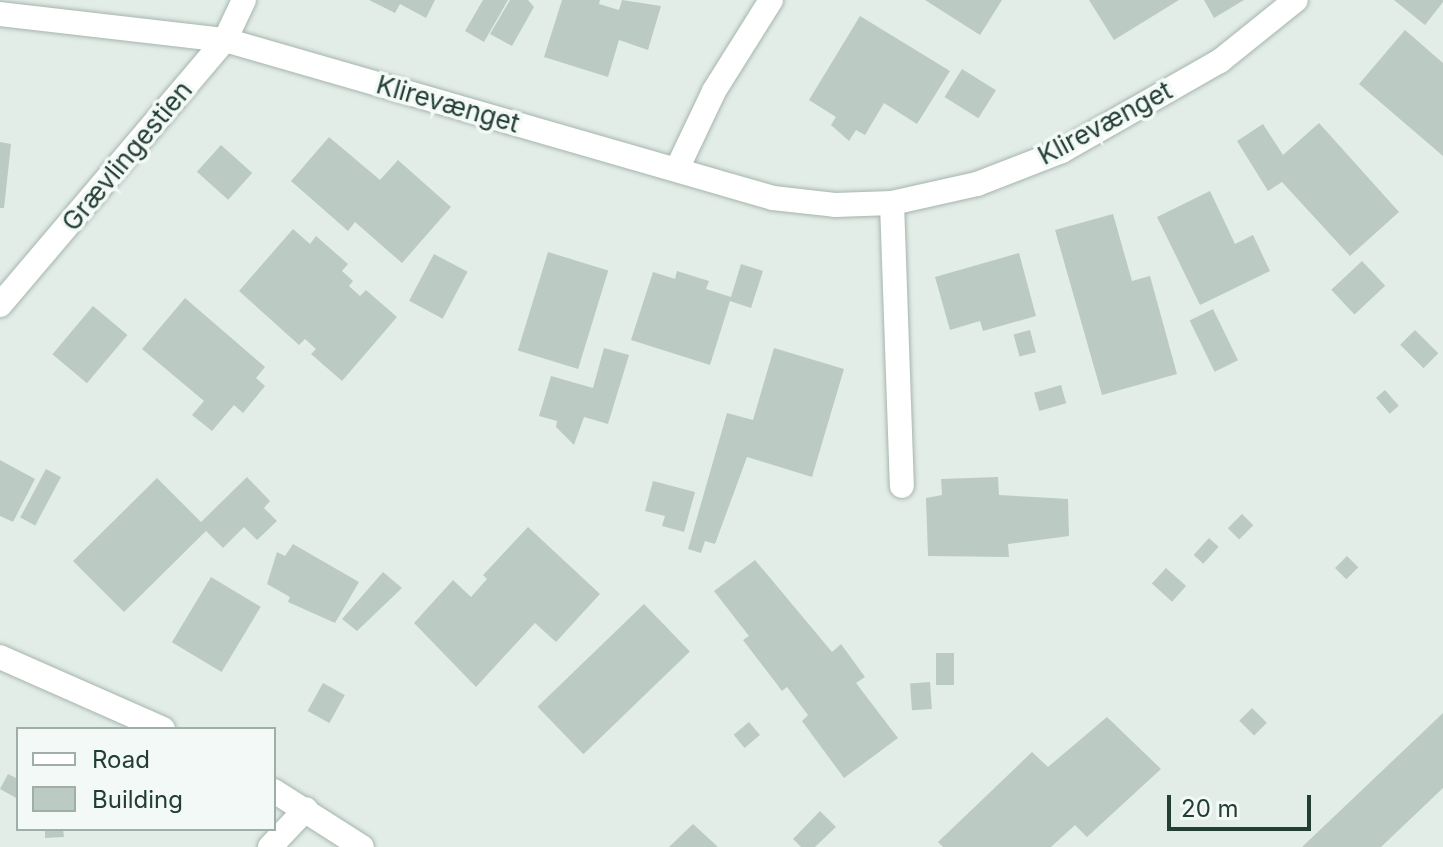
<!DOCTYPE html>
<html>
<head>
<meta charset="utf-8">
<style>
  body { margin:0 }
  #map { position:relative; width:1443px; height:847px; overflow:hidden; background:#e3ede7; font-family:Inter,sans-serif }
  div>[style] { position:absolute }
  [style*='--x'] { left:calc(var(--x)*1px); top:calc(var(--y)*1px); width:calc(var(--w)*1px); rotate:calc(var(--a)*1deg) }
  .building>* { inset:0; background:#bbcac3; transform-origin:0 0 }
  .roads { filter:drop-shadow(0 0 2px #a6b5ae) drop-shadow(0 0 2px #a6b5ae) }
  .street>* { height:24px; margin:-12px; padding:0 12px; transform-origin:12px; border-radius:12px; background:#fff }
  .secondary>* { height:24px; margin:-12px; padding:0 12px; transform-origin:12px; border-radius:12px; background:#fff }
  span { translate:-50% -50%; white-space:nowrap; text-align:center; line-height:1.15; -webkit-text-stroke:7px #f3f9f6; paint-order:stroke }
  .street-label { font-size:26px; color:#233e34 }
  .legend { position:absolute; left:16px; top:727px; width:260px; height:104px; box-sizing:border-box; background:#f3f9f6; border:2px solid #a0aea8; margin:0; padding:10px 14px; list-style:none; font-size:24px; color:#233e34 }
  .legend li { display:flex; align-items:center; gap:16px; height:40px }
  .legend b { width:40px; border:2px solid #a0aea8 }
  .scale { position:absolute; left:1167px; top:795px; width:144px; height:36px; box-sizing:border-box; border:4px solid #233e34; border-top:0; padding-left:10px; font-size:24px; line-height:28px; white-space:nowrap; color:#233e34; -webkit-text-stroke:6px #f3f9f6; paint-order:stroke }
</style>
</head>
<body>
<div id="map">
  <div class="building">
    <div style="clip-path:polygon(369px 0,435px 0,426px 18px,400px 4px,395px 13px)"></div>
    <div style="clip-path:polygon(483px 0,508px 0,484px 42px,465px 31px)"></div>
    <div style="clip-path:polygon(510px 0,528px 0,534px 7px,512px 46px,490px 34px)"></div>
    <div style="clip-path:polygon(562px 0,600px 0,599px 4px,619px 10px,622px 0,661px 6px,648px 50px,619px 40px,608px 77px,544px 57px)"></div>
    <div style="clip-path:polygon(925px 0,1002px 0,980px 35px)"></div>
    <div style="clip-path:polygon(1089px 0,1179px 0,1114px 40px)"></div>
    <div style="clip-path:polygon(1204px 0,1244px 0,1214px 18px)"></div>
    <div style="clip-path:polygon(1394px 0,1443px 0,1443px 2px,1425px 25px)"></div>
    <div style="clip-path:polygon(860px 16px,950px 71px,917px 124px,884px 103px,865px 135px,856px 130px,849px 141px,831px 125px,836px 117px,809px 100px)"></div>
    <div style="clip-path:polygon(1405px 30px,1443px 63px,1443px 156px,1359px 84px)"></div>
    <div style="left:962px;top:69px;width:40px;height:33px;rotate:32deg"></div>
    <div style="clip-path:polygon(1319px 123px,1399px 212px,1350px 256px,1282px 182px,1268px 191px,1237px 141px,1263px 124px,1283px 155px)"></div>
    <div style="clip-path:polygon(329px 137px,380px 180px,398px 160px,451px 207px,402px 263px,355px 222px,348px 231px,291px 181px)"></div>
    <div style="clip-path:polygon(0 142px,11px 144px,4px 208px,0 208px)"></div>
    <div style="left:221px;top:145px;width:42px;height:36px;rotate:42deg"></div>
    <div style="clip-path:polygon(1210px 191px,1235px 244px,1253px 235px,1270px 271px,1200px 305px,1157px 217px)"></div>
    <div style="clip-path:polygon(1113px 214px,1132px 281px,1150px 276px,1177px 374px,1102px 395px,1055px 230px)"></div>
    <div style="clip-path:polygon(293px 229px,310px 244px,316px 236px,348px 264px,342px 271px,353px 281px,349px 286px,360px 296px,366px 290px,397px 317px,342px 381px,311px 354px,316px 349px,305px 339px,299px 345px,239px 291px)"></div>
    <div style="left:548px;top:252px;width:63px;height:103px;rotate:17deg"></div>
    <div style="clip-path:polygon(1019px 253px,1036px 316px,983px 331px,980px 321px,950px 330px,935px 277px)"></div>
    <div style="left:434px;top:254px;width:38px;height:53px;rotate:28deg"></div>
    <div style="left:1362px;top:261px;width:34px;height:42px;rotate:47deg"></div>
    <div style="clip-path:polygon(741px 264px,763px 271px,751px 308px,730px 301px,710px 365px,631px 340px,653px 272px,675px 279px,677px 271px,709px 281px,706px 289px,731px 297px)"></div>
    <div style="clip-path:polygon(185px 298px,265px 367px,256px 378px,265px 386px,243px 413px,234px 405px,212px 431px,192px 415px,204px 401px,142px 349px)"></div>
    <div style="left:93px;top:306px;width:45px;height:63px;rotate:40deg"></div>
    <div style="left:1213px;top:309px;width:57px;height:26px;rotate:64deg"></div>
    <div style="left:1030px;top:330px;width:23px;height:17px;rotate:75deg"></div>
    <div style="left:1415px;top:330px;width:33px;height:21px;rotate:45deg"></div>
    <div style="clip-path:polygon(604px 348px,629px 355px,608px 424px,584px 417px,574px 445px,556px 427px,557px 421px,539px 416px,551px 376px,593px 388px)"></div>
    <div style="clip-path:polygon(774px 348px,844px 369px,812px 477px,747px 457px,715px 544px,705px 541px,701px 553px,688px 549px,727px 413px,753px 420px)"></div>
    <div style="left:1061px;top:385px;width:19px;height:28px;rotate:74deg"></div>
    <div style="left:1385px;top:390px;width:21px;height:12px;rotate:49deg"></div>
    <div style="clip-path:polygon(0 460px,35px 479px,13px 522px,0 516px)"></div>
    <div style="left:46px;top:469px;width:17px;height:55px;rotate:28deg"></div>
    <div style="clip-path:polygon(247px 477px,270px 501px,264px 508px,277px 521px,257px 540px,244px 527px,223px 548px,206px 531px,124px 612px,73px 561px,157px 478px,201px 522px)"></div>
    <div style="clip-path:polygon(998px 477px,999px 495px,1068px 499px,1069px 536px,1008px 544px,1009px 557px,928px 556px,926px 498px,942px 495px,941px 479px)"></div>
    <div style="clip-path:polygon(653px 481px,695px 492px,684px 532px,662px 526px,665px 516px,645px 511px)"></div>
    <div style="left:1242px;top:514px;width:16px;height:20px;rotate:45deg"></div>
    <div style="clip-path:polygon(528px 527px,600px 594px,556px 642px,535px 623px,476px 687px,414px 623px,453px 580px,471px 597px,487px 579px,483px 575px)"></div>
    <div style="left:1209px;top:538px;width:13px;height:23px;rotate:42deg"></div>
    <div style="clip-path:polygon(293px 544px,359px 582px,335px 623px,288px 602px,290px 597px,267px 584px,277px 552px,285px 556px)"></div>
    <div style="left:1347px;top:556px;width:16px;height:17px;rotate:45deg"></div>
    <div style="clip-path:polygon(755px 560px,832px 652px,841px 644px,865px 677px,856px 683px,898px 738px,844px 778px,802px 721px,808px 715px,787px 687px,782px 691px,743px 640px,749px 636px,714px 591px)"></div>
    <div style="left:1166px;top:568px;width:27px;height:21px;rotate:42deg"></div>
    <div style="clip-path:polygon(383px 572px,402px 588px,357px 631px,342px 619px)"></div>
    <div style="left:211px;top:577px;width:58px;height:76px;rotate:31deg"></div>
    <div style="left:644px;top:604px;width:66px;height:148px;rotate:46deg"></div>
    <div style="left:936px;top:653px;width:18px;height:32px"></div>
    <div style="left:930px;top:682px;width:27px;height:20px;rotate:86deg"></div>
    <div style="left:323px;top:683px;width:25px;height:32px;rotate:29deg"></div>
    <div style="left:1252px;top:708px;width:21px;height:18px;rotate:45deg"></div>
    <div style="clip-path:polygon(1443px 713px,1443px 788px,1381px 847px,1302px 847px)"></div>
    <div style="clip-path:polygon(1107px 717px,1161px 769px,1087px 837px,1075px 825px,1051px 847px,943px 847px,938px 842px,1032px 752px,1048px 767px)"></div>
    <div style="left:749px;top:722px;width:17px;height:20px;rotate:50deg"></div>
    <div style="clip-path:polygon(8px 774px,18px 779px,18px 799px,0 789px)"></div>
    <div style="clip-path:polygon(820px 811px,836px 827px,815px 847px,801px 847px,793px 839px)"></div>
    <div style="clip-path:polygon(693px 824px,718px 847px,669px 847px)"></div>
    <div style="clip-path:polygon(45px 829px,63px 829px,64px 837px,45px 838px)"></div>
  </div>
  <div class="roads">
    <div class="street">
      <div style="--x:0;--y:14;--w:226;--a:6.6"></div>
      <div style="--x:225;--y:40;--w:570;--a:16.08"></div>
      <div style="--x:773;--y:198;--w:62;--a:6.4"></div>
      <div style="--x:835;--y:205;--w:57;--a:-2"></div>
      <div style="--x:892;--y:203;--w:87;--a:-12.6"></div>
      <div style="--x:977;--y:184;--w:91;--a:-21.2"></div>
      <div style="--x:1062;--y:151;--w:182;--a:-29.7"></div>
      <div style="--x:1220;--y:61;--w:97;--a:-38.8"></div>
      <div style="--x:677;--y:169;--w:86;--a:-64.6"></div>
      <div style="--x:714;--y:91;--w:107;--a:-57.9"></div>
      <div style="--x:892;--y:203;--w:283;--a:88"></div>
      <div style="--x:0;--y:305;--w:348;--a:-49.7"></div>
      <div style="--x:225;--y:40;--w:44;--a:-64.6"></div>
      <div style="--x:270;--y:847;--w:52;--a:-46.5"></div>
    </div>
    <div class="secondary">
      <div style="--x:0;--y:657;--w:178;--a:23.8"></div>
      <div style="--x:274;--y:791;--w:104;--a:32.5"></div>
    </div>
  </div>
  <div class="street-label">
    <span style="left:448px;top:104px;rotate:16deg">Klirevænget</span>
    <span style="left:1105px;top:123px;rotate:-28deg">Klirevænget</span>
    <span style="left:127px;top:156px;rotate:-50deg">Grævlingestien</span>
  </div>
  <ul class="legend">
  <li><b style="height:10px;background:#fff"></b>Road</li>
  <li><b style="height:22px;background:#bbcac3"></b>Building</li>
  </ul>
  <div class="scale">20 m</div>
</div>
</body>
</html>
